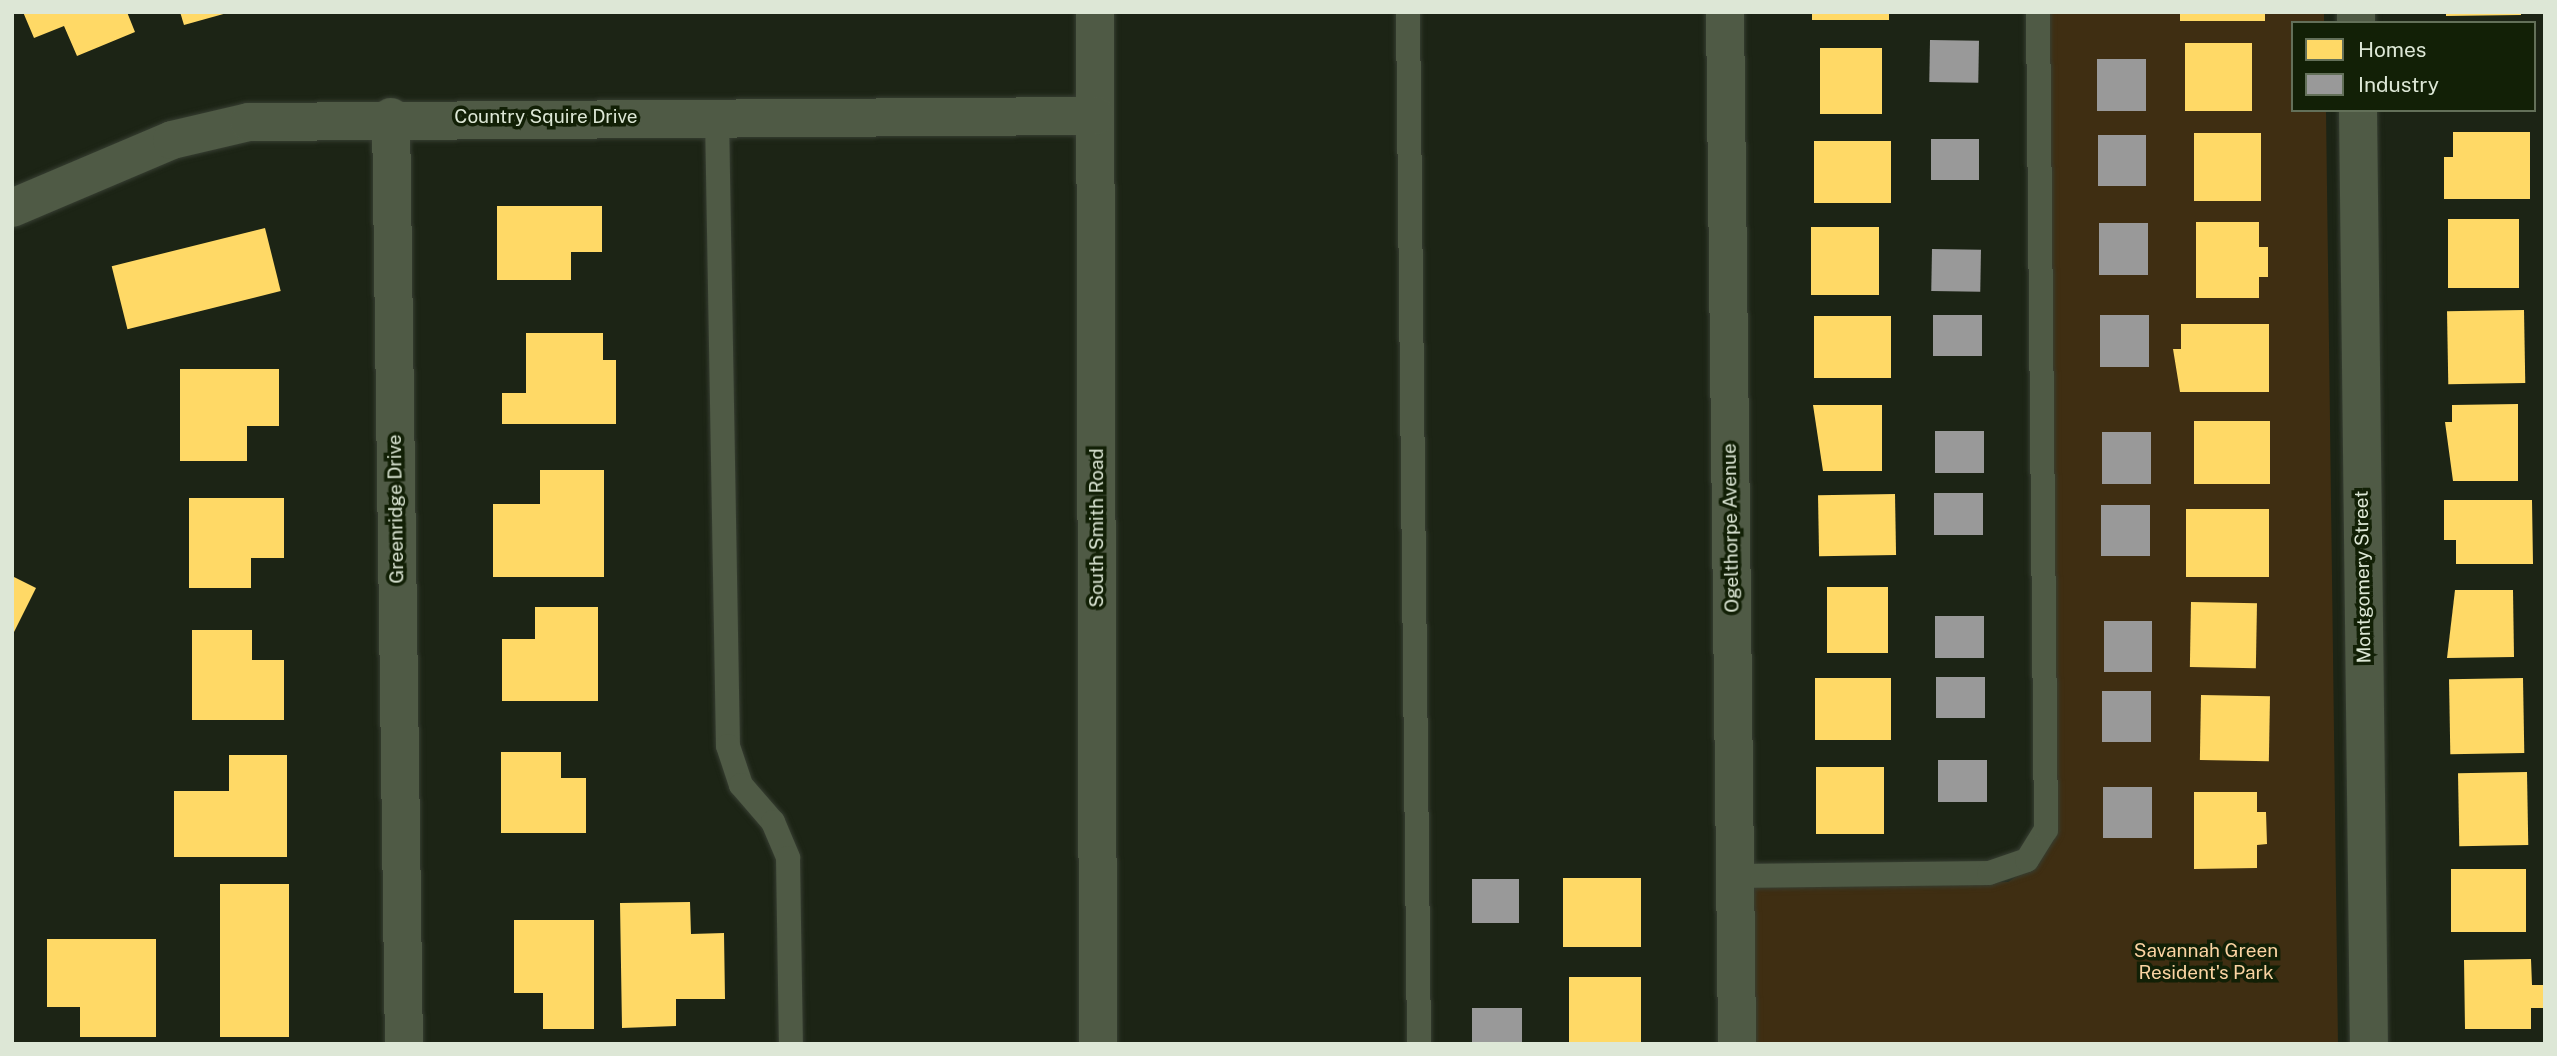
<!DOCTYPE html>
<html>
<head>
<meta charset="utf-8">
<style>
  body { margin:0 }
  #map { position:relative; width:2557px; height:1056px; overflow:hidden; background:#1c2415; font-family:"Public Sans",sans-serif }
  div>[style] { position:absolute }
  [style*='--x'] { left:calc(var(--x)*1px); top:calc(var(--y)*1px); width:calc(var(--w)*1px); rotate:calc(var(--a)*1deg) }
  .green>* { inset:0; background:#3f2e12 }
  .homes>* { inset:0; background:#ffd966; transform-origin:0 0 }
  .industry>* { inset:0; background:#999; transform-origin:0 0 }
  .roads { filter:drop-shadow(0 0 2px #373e32) drop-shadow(0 0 2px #373e32) }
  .lane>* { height:24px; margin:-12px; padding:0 12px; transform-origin:12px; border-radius:12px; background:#4f5a45 }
  .street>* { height:38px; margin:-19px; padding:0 19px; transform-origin:19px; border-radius:19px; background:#4f5a45 }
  span { translate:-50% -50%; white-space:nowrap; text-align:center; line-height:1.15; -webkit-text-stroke:7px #122006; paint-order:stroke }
  .street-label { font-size:19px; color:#dde7d6 }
  .park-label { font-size:19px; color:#fad3a2 }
  .frame { position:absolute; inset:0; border:14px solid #dde7d6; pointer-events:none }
  .legend { position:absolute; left:2291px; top:21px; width:245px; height:91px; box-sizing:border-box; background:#122006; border:2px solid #637059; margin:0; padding:9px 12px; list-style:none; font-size:21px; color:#dde7d6 }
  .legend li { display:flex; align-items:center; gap:14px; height:35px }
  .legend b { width:35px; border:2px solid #637059 }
</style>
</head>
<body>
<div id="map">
  <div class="green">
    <div style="clip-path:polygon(2046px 12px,2324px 12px,2324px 23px,2293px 23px,2293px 110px,2326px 110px,2338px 1044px,1749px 1044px,1747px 886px,2008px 882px,2041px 860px)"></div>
  </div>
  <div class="homes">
    <div style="clip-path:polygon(23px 12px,127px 12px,135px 32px,77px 56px,64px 26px,34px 38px)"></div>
    <div style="clip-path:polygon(180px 12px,227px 12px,227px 13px,184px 25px)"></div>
    <div style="left:1812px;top:12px;width:77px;height:8px"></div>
    <div style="left:2180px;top:12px;width:85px;height:9px"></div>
    <div style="clip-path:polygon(2446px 12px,2521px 12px,2521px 15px,2446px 16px)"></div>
    <div style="left:2185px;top:43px;width:67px;height:68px"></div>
    <div style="left:1820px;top:48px;width:62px;height:66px"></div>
    <div style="clip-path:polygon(2453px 132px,2530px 132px,2530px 199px,2444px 199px,2444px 157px,2453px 157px)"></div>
    <div style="left:2194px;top:133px;width:67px;height:68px"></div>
    <div style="left:1814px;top:141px;width:77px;height:62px"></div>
    <div style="clip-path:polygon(497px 206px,602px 206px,602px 252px,571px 252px,571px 280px,497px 280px)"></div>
    <div style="left:2519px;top:219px;width:69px;height:71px;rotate:90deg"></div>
    <div style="clip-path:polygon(2196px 222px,2259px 222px,2259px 247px,2268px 247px,2268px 277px,2259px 277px,2259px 298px,2196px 298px)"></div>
    <div style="left:1811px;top:227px;width:68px;height:68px"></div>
    <div style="left:265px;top:228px;width:65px;height:158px;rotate:76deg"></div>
    <div style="left:2524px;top:310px;width:73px;height:77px;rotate:89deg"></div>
    <div style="left:1891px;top:316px;width:62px;height:77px;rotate:90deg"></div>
    <div style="clip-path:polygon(2181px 324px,2269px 324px,2269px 392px,2180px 392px,2173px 349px,2181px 349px)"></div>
    <div style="clip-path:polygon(526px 333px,603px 333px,603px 360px,616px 360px,616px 424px,502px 424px,502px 393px,526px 393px)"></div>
    <div style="clip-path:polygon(180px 369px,279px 369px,279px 426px,247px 426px,247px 461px,180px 461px)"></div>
    <div style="clip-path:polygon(2518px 404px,2518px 481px,2453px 481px,2445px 422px,2452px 422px,2452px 405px)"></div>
    <div style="clip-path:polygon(1813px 405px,1882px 405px,1882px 471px,1823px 471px)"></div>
    <div style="left:2194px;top:421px;width:76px;height:63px"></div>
    <div style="clip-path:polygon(540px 470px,604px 470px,604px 577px,493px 577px,493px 504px,540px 504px)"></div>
    <div style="left:1895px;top:494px;width:61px;height:77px;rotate:89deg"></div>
    <div style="clip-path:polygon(189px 498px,284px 498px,284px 558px,251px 558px,251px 588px,189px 588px)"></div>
    <div style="clip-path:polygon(2444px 500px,2532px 500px,2533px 564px,2456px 564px,2456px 540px,2444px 540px)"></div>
    <div style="left:2186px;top:509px;width:83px;height:68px"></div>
    <div style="clip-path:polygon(12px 576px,36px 588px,12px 636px)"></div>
    <div style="left:1827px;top:587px;width:61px;height:66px"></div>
    <div style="clip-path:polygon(2455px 590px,2513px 590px,2514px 657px,2447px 658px)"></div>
    <div style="left:2191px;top:602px;width:66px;height:65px;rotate:1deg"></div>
    <div style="clip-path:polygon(535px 607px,598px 607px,598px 701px,502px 701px,502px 639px,535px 639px)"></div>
    <div style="clip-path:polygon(192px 630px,252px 630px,252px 660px,284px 660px,284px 720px,192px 720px)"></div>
    <div style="left:1815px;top:678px;width:76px;height:62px"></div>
    <div style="left:2523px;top:678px;width:75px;height:74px;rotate:89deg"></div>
    <div style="left:2201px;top:695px;width:69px;height:65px;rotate:1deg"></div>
    <div style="clip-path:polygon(501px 752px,561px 752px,561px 778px,586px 778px,586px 833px,501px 833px)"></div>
    <div style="clip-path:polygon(229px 755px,287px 755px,287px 857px,174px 857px,174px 791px,229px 791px)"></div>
    <div style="left:1816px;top:767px;width:68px;height:67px"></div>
    <div style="left:2527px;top:772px;width:73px;height:69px;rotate:89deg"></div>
    <div style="clip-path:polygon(2194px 792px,2257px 792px,2257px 812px,2266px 812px,2267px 844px,2257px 845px,2257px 868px,2194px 869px)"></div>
    <div style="left:2526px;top:869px;width:63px;height:75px;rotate:90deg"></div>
    <div style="left:1563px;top:878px;width:78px;height:69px"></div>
    <div style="left:220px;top:884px;width:69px;height:153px"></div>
    <div style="clip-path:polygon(690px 902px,691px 934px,724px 933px,725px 999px,676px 999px,676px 1026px,622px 1028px,620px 903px)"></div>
    <div style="clip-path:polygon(514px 920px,594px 920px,594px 1029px,543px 1029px,543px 993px,514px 993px)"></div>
    <div style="clip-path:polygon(47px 939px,156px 939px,156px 1037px,80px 1037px,80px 1007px,47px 1007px)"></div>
    <div style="clip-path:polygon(2531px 959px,2532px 985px,2544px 985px,2544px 1008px,2531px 1008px,2531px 1029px,2465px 1029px,2464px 960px)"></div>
    <div style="left:1569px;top:977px;width:72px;height:67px"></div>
  </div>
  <div class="industry">
    <div style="left:1930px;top:40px;width:49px;height:42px;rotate:1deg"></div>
    <div style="left:2097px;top:59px;width:49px;height:52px"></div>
    <div style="left:2098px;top:135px;width:48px;height:51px"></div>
    <div style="left:1931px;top:139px;width:48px;height:41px"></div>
    <div style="left:2099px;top:223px;width:49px;height:52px"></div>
    <div style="left:1932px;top:249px;width:49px;height:42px;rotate:1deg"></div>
    <div style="left:1933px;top:315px;width:49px;height:41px"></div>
    <div style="left:2149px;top:315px;width:52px;height:49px;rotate:90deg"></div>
    <div style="left:1935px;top:431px;width:49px;height:42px"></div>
    <div style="left:2151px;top:432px;width:52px;height:49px;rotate:90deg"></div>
    <div style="left:1934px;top:493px;width:49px;height:42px"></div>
    <div style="left:2101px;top:505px;width:49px;height:51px"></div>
    <div style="left:1935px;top:616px;width:49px;height:42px"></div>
    <div style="left:2104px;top:621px;width:48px;height:51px"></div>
    <div style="left:1936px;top:677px;width:49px;height:41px"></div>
    <div style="left:2102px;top:691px;width:49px;height:51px"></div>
    <div style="left:1938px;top:760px;width:49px;height:42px"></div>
    <div style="left:2103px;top:787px;width:49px;height:51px"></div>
    <div style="left:1472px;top:879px;width:47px;height:44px"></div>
    <div style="left:1472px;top:1008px;width:50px;height:36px"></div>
  </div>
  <div class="roads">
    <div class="lane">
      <div style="--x:1408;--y:12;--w:1032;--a:89.39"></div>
      <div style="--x:717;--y:117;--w:629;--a:89"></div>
      <div style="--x:728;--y:746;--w:41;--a:71.6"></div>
      <div style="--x:741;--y:785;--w:49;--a:49.1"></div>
      <div style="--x:773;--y:822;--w:39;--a:67"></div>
      <div style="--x:788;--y:858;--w:186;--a:89.1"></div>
      <div style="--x:1736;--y:876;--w:253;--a:-0.7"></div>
      <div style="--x:1989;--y:873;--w:40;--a:-18.9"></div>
      <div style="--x:2027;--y:860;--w:36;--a:-58"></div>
      <div style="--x:2046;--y:830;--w:818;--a:-90.56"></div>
    </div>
    <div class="street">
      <div style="--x:1095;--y:12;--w:1032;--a:89.83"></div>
      <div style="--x:1725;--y:12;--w:1032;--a:89.33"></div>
      <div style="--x:2356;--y:12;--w:11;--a:90"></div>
      <div style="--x:2358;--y:110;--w:934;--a:89.33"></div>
      <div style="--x:391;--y:117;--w:927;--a:89.2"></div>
      <div style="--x:12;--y:208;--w:174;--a:-23"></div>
      <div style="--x:172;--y:140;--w:79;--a:-13.2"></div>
      <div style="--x:249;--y:122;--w:846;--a:-0.41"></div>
    </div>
  </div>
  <div class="street-label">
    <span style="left:546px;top:117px">Country Squire Drive</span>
    <span style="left:396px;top:509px;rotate:-91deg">Greenridge Drive</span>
    <span style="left:1097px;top:528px;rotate:-90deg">South Smith Road</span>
    <span style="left:1731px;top:528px;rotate:-91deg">Ogelthorpe Avenue</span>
    <span style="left:2363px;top:577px;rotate:-91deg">Montgomery Street</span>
  </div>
  <div class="park-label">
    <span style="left:2206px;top:962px">Savannah Green<br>Resident's Park</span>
  </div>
  <div class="frame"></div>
  <ul class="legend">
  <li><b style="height:19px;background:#ffd966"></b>Homes</li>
  <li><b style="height:19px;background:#999"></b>Industry</li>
  </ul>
</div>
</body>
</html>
